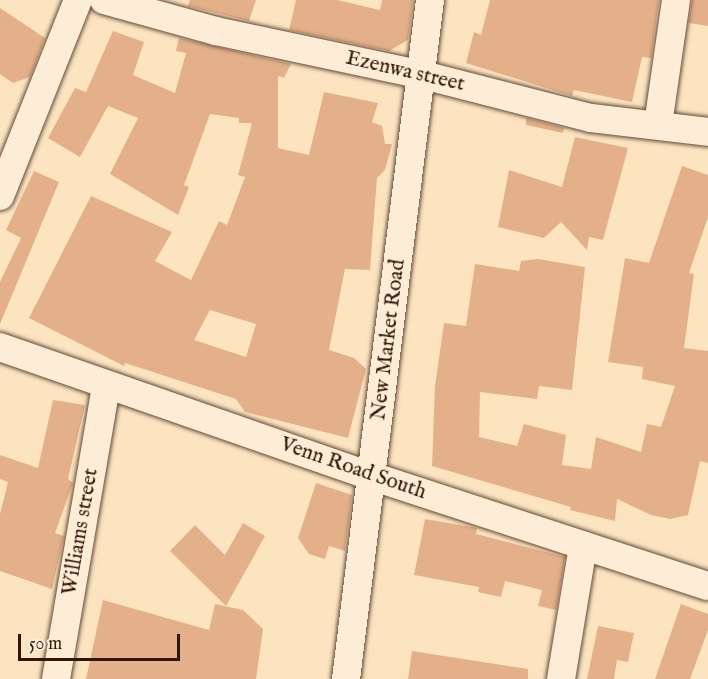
<!DOCTYPE html>
<html>
<head>
<meta charset="utf-8">
<style>
  body { margin:0 }
  #map { position:relative; width:708px; height:679px; overflow:hidden; background:#fce4c1; font-family:"IM FELL English",serif }
  div>[style] { position:absolute }
  [style*='--x'] { left:calc(var(--x)*1px); top:calc(var(--y)*1px); width:calc(var(--w)*1px); rotate:calc(var(--a)*1deg) }
  .building>* { inset:0; background:#e3b08a }
  .roads { filter:drop-shadow(0 0 2px #644937) drop-shadow(0 0 2px #644937) }
  .minor>* { height:28px; margin:-14px; padding:0 14px; transform-origin:14px; border-radius:14px; background:#fdedd7 }
  span { translate:-50% -50%; white-space:nowrap; text-align:center; line-height:1.15; -webkit-text-stroke:4.5px #fdedd7; paint-order:stroke }
  .street-label { font-size:21px; color:#321509 }
  .scale { position:absolute; left:18px; top:634px; width:162px; height:27px; box-sizing:border-box; border:3px solid #321509; border-top:0; padding-left:8px; font-size:18px; line-height:21px; white-space:nowrap; color:#321509; -webkit-text-stroke:4px #fdedd7; paint-order:stroke }
</style>
</head>
<body>
<div id="map">
  <div class="building">
    <div style="clip-path:polygon(190px 0,256px 0,249px 21px,188px 6px)"></div>
    <div style="clip-path:polygon(296px 0,337px 0,380px 10px,382px 0,413px 0,408px 40px,389px 51px,289px 30px)"></div>
    <div style="clip-path:polygon(490px 0,659px 0,651px 58px,642px 57px,632px 102px,574px 90px,572px 96px,466px 63px,474px 32px,481px 35px)"></div>
    <div style="clip-path:polygon(692px 0,708px 0,708px 26px,689px 23px)"></div>
    <div style="clip-path:polygon(0 8px,45px 38px,30px 77px,13px 83px,0 74px)"></div>
    <div style="clip-path:polygon(evenodd,113px 31px,144px 42px,133px 75px,175px 93px,186px 53px,176px 51px,179px 38px,291px 64px,284px 78px,278px 76px,278px 70px,278px 148px,309px 155px,324px 92px,378px 103px,372px 122px,382px 126px,385px 144px,392px 144px,385px 170px,377px 178px,370px 270px,345px 269px,329px 350px,354px 358px,366px 369px,348px 438px,245px 412px,236px 399px,125px 363px,124px 366px,29px 318px,91px 196px,172px 232px,155px 261px,191px 280px,219px 221px,227px 225px,245px 177px,238px 175px,252px 123px,239px 123px,239px 118px,210px 114px,184px 185px,189px 187px,178px 215px,110px 174px,138px 118px,108px 106px,80px 157px,48px 138px,75px 88px,86px 92px,113px 31px,210px 310px,256px 324px,246px 357px,194px 340px,210px 310px)"></div>
    <div style="clip-path:polygon(526px 118px,564px 128px,563px 133px,526px 125px)"></div>
    <div style="clip-path:polygon(575px 137px,628px 148px,603px 240px,589px 237px,587px 250px,561px 222px,544px 238px,498px 227px,509px 170px,562px 187px)"></div>
    <div style="clip-path:polygon(682px 166px,708px 175px,708px 217px,689px 273px,694px 274px,684px 348px,708px 351px,708px 463px,700px 461px,688px 515px,670px 519px,651px 515px,617px 499px,615px 521px,570px 510px,571px 507px,432px 466px,435px 386px,444px 323px,466px 326px,475px 264px,519px 271px,521px 261px,538px 259px,585px 267px,572px 390px,539px 386px,537px 399px,480px 392px,479px 437px,517px 446px,524px 424px,566px 435px,562px 465px,591px 469px,596px 437px,641px 452px,647px 424px,661px 427px,675px 386px,642px 379px,643px 367px,608px 362px,625px 258px,649px 263px)"></div>
    <div style="clip-path:polygon(34px 171px,59px 182px,0 324px,0 282px,21px 238px,6px 230px)"></div>
    <div style="clip-path:polygon(53px 400px,85px 405px,68px 479px,73px 483px,55px 533px,64px 536px,52px 589px,0 571px,0 514px,8px 482px,0 479px,0 455px,38px 468px)"></div>
    <div style="clip-path:polygon(316px 483px,352px 495px,345px 551px,329px 546px,325px 559px,309px 554px,298px 538px)"></div>
    <div style="clip-path:polygon(425px 519px,477px 528px,476px 534px,565px 557px,556px 610px,538px 606px,542px 590px,505px 581px,501px 597px,478px 592px,479px 587px,414px 575px)"></div>
    <div style="clip-path:polygon(243px 523px,265px 536px,226px 606px,170px 551px,195px 525px,225px 555px)"></div>
    <div style="clip-path:polygon(103px 600px,209px 630px,215px 604px,243px 610px,263px 629px,256px 679px,86px 679px)"></div>
    <div style="clip-path:polygon(681px 604px,708px 614px,708px 630px,690px 679px,655px 679px)"></div>
    <div style="clip-path:polygon(598px 626px,634px 633px,628px 662px,617px 660px,614px 679px,587px 679px)"></div>
    <div style="clip-path:polygon(412px 651px,528px 669px,528px 679px,408px 679px)"></div>
  </div>
  <div class="roads">
    <div class="minor">
      <div style="--x:104;--y:0;--w:116;--a:15.5"></div>
      <div style="--x:216;--y:31;--w:212;--a:12"></div>
      <div style="--x:423;--y:75;--w:173;--a:14.4"></div>
      <div style="--x:591;--y:118;--w:118;--a:6.8"></div>
      <div style="--x:658;--y:125;--w:126;--a:-81.8"></div>
      <div style="--x:0;--y:196;--w:211;--a:-68.3"></div>
      <div style="--x:0;--y:347;--w:393;--a:19.2"></div>
      <div style="--x:371;--y:476;--w:354;--a:18.1"></div>
      <div style="--x:56;--y:679;--w:298;--a:-80.3"></div>
      <div style="--x:346;--y:679;--w:684;--a:-82.95"></div>
      <div style="--x:561;--y:679;--w:135;--a:-80.6"></div>
    </div>
  </div>
  <div class="street-label">
    <span style="left:405px;top:72px;rotate:13deg">Ezenwa street</span>
    <span style="left:389px;top:340px;rotate:-83deg">New Market Road</span>
    <span style="left:353px;top:469px;rotate:19deg">Venn Road South</span>
    <span style="left:81px;top:532px;rotate:-80deg">Williams street</span>
  </div>
  <div class="scale">50 m</div>
</div>
</body>
</html>
